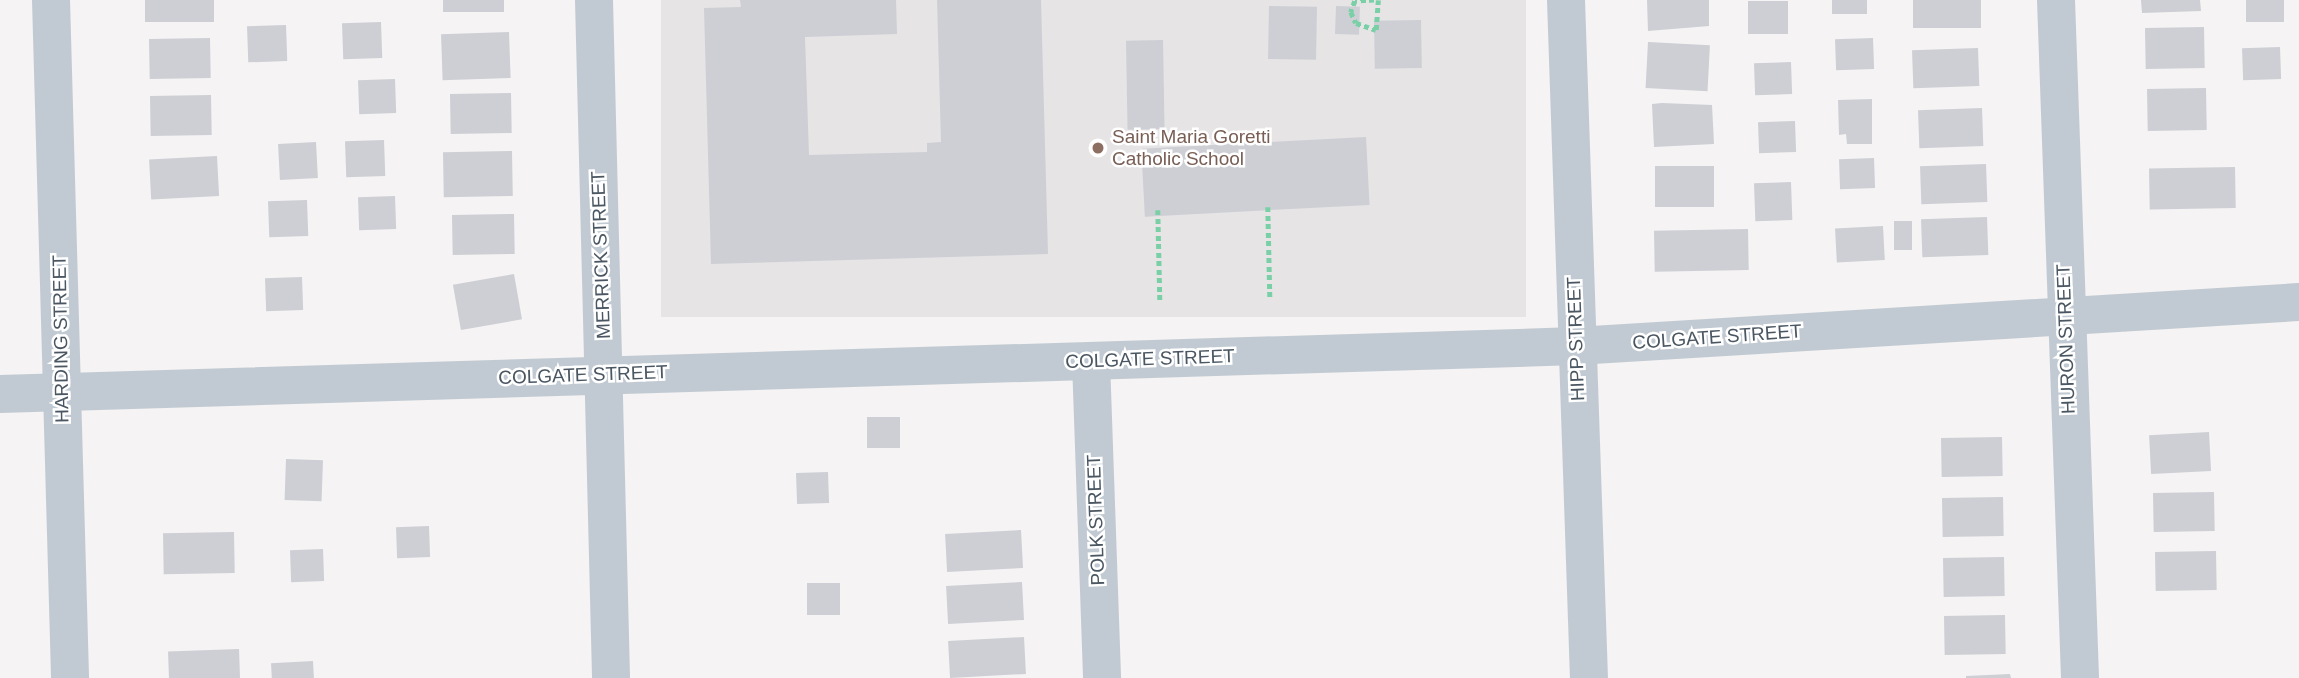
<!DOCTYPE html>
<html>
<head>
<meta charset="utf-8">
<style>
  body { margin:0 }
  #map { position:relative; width:2299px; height:678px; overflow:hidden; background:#f5f3f3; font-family:Helvetica,sans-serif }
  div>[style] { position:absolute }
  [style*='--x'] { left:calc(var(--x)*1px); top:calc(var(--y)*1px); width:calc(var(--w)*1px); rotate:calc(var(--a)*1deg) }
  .education>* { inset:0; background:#e6e4e5; transform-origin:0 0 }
  .building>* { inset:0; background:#cdcfd5; transform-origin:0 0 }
  .path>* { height:4.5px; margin-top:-2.25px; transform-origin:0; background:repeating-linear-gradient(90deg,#7ad0a6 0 5px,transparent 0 8.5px) }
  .minor>* { height:38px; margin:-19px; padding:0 19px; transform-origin:19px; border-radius:19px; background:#c1cad2 }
  .dots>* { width:19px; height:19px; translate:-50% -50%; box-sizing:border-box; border:4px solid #fff; border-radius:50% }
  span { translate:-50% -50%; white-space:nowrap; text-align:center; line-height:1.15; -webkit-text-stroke:5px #fff; paint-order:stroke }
  .education-label { font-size:19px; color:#785e54 }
  .left { translate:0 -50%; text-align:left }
  .street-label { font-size:19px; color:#4a5661 }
</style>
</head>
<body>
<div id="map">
  <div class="education">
    <div style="left:661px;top:0;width:865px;height:317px"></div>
  </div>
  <div class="building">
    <div style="left:145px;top:0;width:69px;height:22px"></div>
    <div style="left:443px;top:0;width:61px;height:12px"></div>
    <div style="clip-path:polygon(740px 0,896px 0,897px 34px,805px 37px,809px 155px,927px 152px,927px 143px,941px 142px,937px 0,1041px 0,1048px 254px,711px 264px,704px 8px,741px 7px)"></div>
    <div style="clip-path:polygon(1647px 0,1709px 0,1709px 26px,1648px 31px)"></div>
    <div style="left:1832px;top:0;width:35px;height:14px"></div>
    <div style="left:1913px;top:0;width:68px;height:28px"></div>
    <div style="clip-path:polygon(2141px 0,2200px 0,2201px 11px,2142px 13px)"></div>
    <div style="left:2246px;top:0;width:38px;height:22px"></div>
    <div style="left:1788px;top:1px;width:33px;height:40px;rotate:90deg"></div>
    <div style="left:1269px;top:6px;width:48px;height:53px;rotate:1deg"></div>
    <div style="left:1336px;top:6px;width:24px;height:28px;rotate:2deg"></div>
    <div style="left:1421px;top:20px;width:48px;height:47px;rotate:89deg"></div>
    <div style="left:381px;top:22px;width:36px;height:39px;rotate:88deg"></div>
    <div style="left:286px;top:25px;width:36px;height:39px;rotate:88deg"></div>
    <div style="left:2204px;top:27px;width:41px;height:59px;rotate:89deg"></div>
    <div style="left:509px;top:32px;width:46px;height:68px;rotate:88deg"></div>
    <div style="left:210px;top:38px;width:40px;height:61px;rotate:89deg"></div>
    <div style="left:1873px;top:38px;width:31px;height:38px;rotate:88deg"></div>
    <div style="left:1163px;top:40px;width:89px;height:37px;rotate:89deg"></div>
    <div style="left:1648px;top:42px;width:62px;height:46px;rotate:3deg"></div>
    <div style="left:2280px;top:47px;width:32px;height:38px;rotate:88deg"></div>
    <div style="left:1978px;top:48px;width:38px;height:66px;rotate:88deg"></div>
    <div style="left:1791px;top:62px;width:32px;height:37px;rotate:88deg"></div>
    <div style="left:395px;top:79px;width:34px;height:37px;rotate:88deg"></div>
    <div style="left:2206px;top:88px;width:42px;height:59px;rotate:89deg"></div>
    <div style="left:511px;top:93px;width:40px;height:61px;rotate:89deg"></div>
    <div style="left:211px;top:95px;width:40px;height:61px;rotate:89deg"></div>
    <div style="clip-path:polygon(1872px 99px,1872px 144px,1847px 144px,1846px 134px,1839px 135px,1838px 100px)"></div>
    <div style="clip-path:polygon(1662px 103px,1712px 105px,1714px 144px,1654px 147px,1652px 104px)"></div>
    <div style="left:1982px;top:108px;width:38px;height:64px;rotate:88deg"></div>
    <div style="left:1795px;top:121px;width:31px;height:37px;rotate:88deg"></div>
    <div style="left:1366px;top:137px;width:68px;height:225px;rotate:87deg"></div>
    <div style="left:384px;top:140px;width:36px;height:39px;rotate:88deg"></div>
    <div style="left:316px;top:142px;width:36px;height:38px;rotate:87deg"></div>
    <div style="left:512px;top:151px;width:45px;height:69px;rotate:89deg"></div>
    <div style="left:217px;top:156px;width:40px;height:68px;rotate:87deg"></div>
    <div style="left:1874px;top:158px;width:30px;height:35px;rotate:88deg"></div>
    <div style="left:1986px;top:164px;width:38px;height:66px;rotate:88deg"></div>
    <div style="left:1655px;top:166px;width:59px;height:41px"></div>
    <div style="left:2235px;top:167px;width:41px;height:86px;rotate:89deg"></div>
    <div style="left:1791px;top:182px;width:38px;height:37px;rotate:88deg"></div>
    <div style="left:395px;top:196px;width:33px;height:37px;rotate:88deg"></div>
    <div style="left:307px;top:200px;width:36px;height:39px;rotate:88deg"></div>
    <div style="left:514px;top:214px;width:40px;height:62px;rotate:89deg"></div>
    <div style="left:1987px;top:217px;width:38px;height:66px;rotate:88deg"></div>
    <div style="left:1912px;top:221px;width:29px;height:18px;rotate:90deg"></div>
    <div style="left:1883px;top:226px;width:34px;height:48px;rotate:87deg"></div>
    <div style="left:1748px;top:229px;width:41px;height:94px;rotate:89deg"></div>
    <div style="left:514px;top:274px;width:46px;height:62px;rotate:80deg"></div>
    <div style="left:302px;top:277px;width:33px;height:37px;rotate:88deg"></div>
    <div style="left:900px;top:417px;width:31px;height:33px;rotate:90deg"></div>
    <div style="left:2209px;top:432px;width:39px;height:60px;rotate:87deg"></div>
    <div style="left:2002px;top:437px;width:39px;height:61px;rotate:89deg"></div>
    <div style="left:286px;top:459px;width:37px;height:41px;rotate:2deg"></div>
    <div style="left:828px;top:472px;width:31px;height:32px;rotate:88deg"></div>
    <div style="left:2214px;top:492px;width:39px;height:61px;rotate:89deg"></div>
    <div style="left:2003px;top:497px;width:39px;height:61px;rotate:89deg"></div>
    <div style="left:429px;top:526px;width:31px;height:33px;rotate:88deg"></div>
    <div style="left:1021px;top:530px;width:38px;height:76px;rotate:87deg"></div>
    <div style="left:234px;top:532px;width:41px;height:71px;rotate:89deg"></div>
    <div style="left:323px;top:549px;width:32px;height:33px;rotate:88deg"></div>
    <div style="left:2216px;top:551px;width:39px;height:61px;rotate:89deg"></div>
    <div style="left:2004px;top:557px;width:39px;height:61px;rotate:89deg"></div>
    <div style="left:1022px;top:582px;width:38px;height:76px;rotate:87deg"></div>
    <div style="left:807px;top:583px;width:33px;height:32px"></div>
    <div style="left:2005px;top:615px;width:39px;height:61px;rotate:89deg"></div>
    <div style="left:1024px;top:637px;width:37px;height:76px;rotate:87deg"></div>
    <div style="left:239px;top:649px;width:29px;height:71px;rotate:88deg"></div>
    <div style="left:313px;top:661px;width:17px;height:42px;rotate:87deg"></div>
    <div style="clip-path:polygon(2010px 674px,2011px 678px,1966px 678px,1966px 676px)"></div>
  </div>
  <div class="path">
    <div style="--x:1374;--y:0;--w:19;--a:177"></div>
    <div style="--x:1355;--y:1;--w:12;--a:110"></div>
    <div style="--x:1351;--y:12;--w:12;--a:66"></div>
    <div style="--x:1356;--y:23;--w:21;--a:19"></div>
    <div style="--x:1376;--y:30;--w:30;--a:-86"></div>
    <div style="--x:1268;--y:207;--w:90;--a:88.7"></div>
    <div style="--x:1158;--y:210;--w:91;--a:88.7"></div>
  </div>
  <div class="minor">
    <div style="--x:51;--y:0;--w:678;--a:88.39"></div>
    <div style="--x:594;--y:0;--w:678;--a:88.56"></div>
    <div style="--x:1566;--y:0;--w:678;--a:88.06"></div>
    <div style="--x:2056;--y:0;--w:678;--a:87.97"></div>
    <div style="--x:1091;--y:361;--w:317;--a:88"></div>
    <div style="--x:0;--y:394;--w:1577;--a:-1.74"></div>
    <div style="--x:1576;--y:346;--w:724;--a:-3.48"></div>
  </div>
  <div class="dots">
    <div style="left:1098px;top:148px;background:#8d6e63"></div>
  </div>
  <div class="education-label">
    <span class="left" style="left:1112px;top:148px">Saint Maria Goretti<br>Catholic School</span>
  </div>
  <div class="street-label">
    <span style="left:601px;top:255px;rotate:-92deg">MERRICK STREET</span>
    <span style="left:1717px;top:337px;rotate:-4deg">COLGATE STREET</span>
    <span style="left:61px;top:339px;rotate:-91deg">HARDING STREET</span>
    <span style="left:1576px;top:339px;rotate:-92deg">HIPP STREET</span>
    <span style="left:2066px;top:339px;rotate:-92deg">HURON STREET</span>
    <span style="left:1150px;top:359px;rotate:-2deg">COLGATE STREET</span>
    <span style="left:583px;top:375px;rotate:-2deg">COLGATE STREET</span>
    <span style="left:1096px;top:520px;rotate:-92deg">POLK STREET</span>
  </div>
</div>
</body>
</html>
